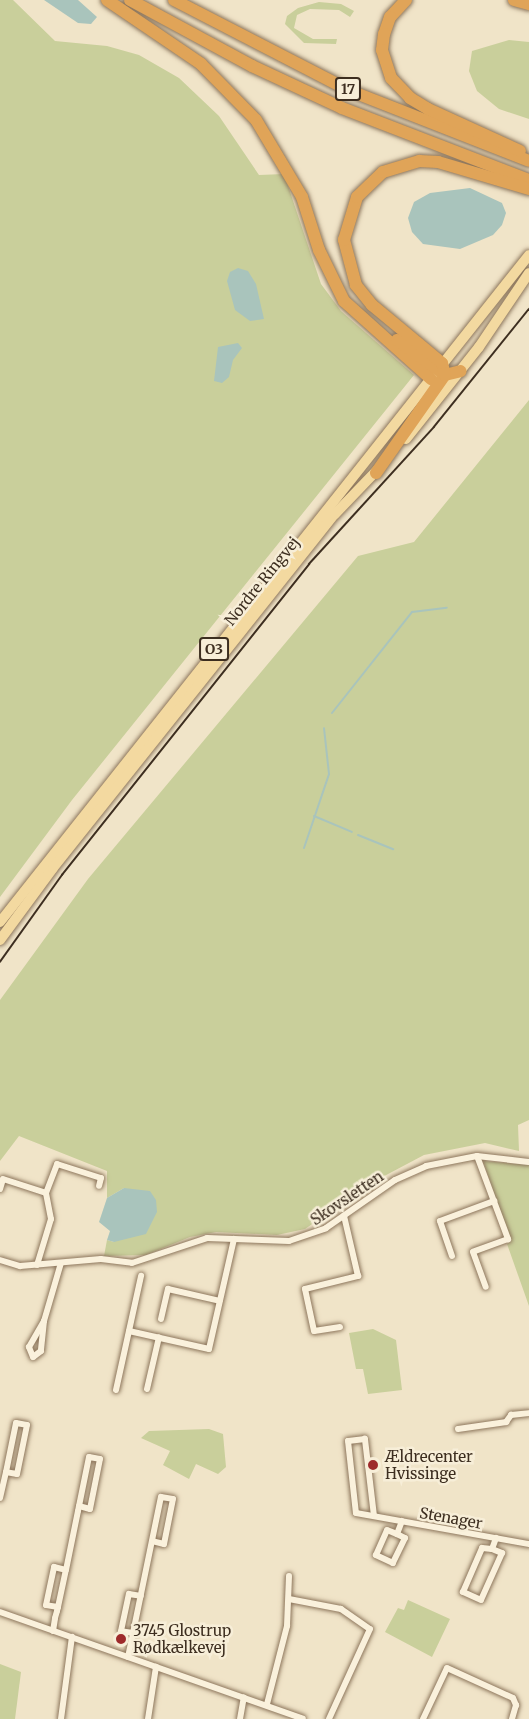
<!DOCTYPE html>
<html>
<head>
<meta charset="utf-8">
<style>
  body { margin:0 }
  #map { position:relative; width:529px; height:1719px; overflow:hidden; background:#f0e4c8; font-family:Merriweather,serif }
  div>[style] { position:absolute }
  [style*='--x'] { left:calc(var(--x)*1px); top:calc(var(--y)*1px); width:calc(var(--w)*1px); rotate:calc(var(--a)*1deg) }
  .green>* { inset:0; background:#c9cf9b }
  .water>* { inset:0; background:#a9c4bc }
  .stream>* { height:2px; margin:-1px; padding:0 1px; transform-origin:1px; border-radius:1px; background:#a9c4bc }
  .roads { filter:drop-shadow(0 0 2px #8d765c) drop-shadow(0 0 2px #8d765c) }
  .street>* { height:6px; margin:-3px; padding:0 3px; transform-origin:3px; border-radius:3px; background:#faf1dc }
  .primary>* { height:10px; margin:-5px; padding:0 5px; transform-origin:5px; border-radius:5px; background:#f3d9a0 }
  .highway>* { height:12px; margin:-6px; padding:0 6px; transform-origin:6px; border-radius:6px; background:#e0a458 }
  .tram>* { height:1.5px; margin:-0.75px; padding:0 0.75px; transform-origin:0.75px; border-radius:0.75px; background:#3d2e20 }
  .dots>* { width:16px; height:16px; translate:-50% -50%; box-sizing:border-box; border:3px solid #f7eed8; border-radius:50% }
  span { translate:-50% -50%; white-space:nowrap; text-align:center; line-height:1.15; -webkit-text-stroke:5px #f7eed8; paint-order:stroke }
  .shield-label span { padding:2px 4px; background:#f7eed8; border:2px solid; border-radius:4px; -webkit-text-stroke-width:0 }
  .shield-label { font-size:14px; color:#3d2e20; font-weight:700 }
  .street-label { font-size:15px; color:#3d2e20 }
  .poi-label { font-size:15px; color:#3d2e20 }
  .left { translate:0 -50%; text-align:left }
</style>
</head>
<body>
<div id="map">
  <div class="green">
    <div style="clip-path:polygon(0 0,13px 0,55px 41px,107px 46px,139px 55px,179px 78px,219px 116px,259px 175px,284px 174px,321px 284px,341px 311px,414px 375px,72px 800px,0 897px)"></div>
    <div style="clip-path:polygon(319px 2px,341px 4px,354px 11px,350px 17px,339px 10px,310px 9px,297px 15px,294px 28px,313px 39px,337px 39px,336px 44px,304px 43px,285px 24px,287px 16px,298px 8px)"></div>
    <div style="clip-path:polygon(509px 40px,529px 42px,529px 119px,499px 109px,477px 91px,469px 71px,472px 51px)"></div>
    <div style="clip-path:polygon(529px 400px,529px 1120px,518px 1125px,519px 1151px,485px 1143px,424px 1155px,373px 1182px,305px 1229px,277px 1235px,216px 1232px,190px 1237px,146px 1255px,104px 1256px,107px 1240px,114px 1242px,124px 1188px,107px 1198px,107px 1171px,19px 1136px,0 1161px,0 1000px,88px 879px,358px 556px,414px 542px)"></div>
    <div style="clip-path:polygon(483px 1161px,529px 1165px,529px 1306px,507px 1244px,511px 1241px)"></div>
    <div style="clip-path:polygon(373px 1329px,396px 1340px,402px 1390px,368px 1394px,363px 1369px,356px 1369px,349px 1333px)"></div>
    <div style="clip-path:polygon(209px 1429px,223px 1434px,226px 1467px,218px 1474px,196px 1464px,189px 1479px,163px 1465px,170px 1451px,141px 1438px,149px 1431px)"></div>
    <div style="clip-path:polygon(408px 1600px,450px 1619px,432px 1657px,385px 1632px,398px 1608px,404px 1610px)"></div>
    <div style="clip-path:polygon(0 1664px,21px 1672px,15px 1719px,0 1719px)"></div>
  </div>
  <div class="water">
    <div style="clip-path:polygon(44px 0,78px 0,97px 17px,91px 24px,78px 23px)"></div>
    <div style="clip-path:polygon(470px 188px,502px 203px,506px 213px,502px 225px,493px 235px,460px 249px,423px 244px,412px 232px,408px 218px,414px 202px,430px 193px)"></div>
    <div style="clip-path:polygon(238px 268px,248px 271px,256px 284px,264px 319px,250px 321px,235px 310px,227px 281px,230px 272px)"></div>
    <div style="clip-path:polygon(238px 343px,242px 348px,233px 360px,229px 377px,222px 383px,214px 381px,218px 347px)"></div>
    <div style="clip-path:polygon(124px 1188px,150px 1191px,156px 1200px,157px 1212px,146px 1234px,114px 1242px,107px 1240px,110px 1231px,99px 1222px,107px 1198px)"></div>
  </div>
  <div class="stream">
    <div style="--x:332;--y:713;--w:129;--a:-51.6"></div>
    <div style="--x:412;--y:612;--w:35;--a:-7"></div>
    <div style="--x:314;--y:816;--w:41;--a:22.8"></div>
    <div style="--x:358;--y:835;--w:38;--a:22"></div>
    <div style="--x:304;--y:848;--w:78;--a:-71.3"></div>
    <div style="--x:329;--y:774;--w:46;--a:-96.2"></div>
  </div>
  <div class="roads">
    <div class="street">
      <div style="--x:477;--y:1156;--w:89;--a:69.5"></div>
      <div style="--x:508;--y:1239;--w:37;--a:160"></div>
      <div style="--x:473;--y:1252;--w:37;--a:70"></div>
      <div style="--x:0;--y:1189;--w:10;--a:-73"></div>
      <div style="--x:3;--y:1179;--w:45;--a:18"></div>
      <div style="--x:452;--y:1256;--w:37;--a:-109"></div>
      <div style="--x:440;--y:1221;--w:58;--a:-20.3"></div>
      <div style="--x:0;--y:1260;--w:21;--a:17"></div>
      <div style="--x:20;--y:1266;--w:81;--a:-4.9"></div>
      <div style="--x:101;--y:1259;--w:31;--a:7"></div>
      <div style="--x:132;--y:1263;--w:79;--a:-18.4"></div>
      <div style="--x:207;--y:1238;--w:82;--a:2.1"></div>
      <div style="--x:289;--y:1241;--w:39;--a:-19"></div>
      <div style="--x:326;--y:1228;--w:84;--a:-34.8"></div>
      <div style="--x:395;--y:1180;--w:34;--a:-24"></div>
      <div style="--x:426;--y:1166;--w:52;--a:-11.1"></div>
      <div style="--x:477;--y:1156;--w:52;--a:6.6"></div>
      <div style="--x:37;--y:1265;--w:48;--a:-73.1"></div>
      <div style="--x:51;--y:1219;--w:26;--a:-101"></div>
      <div style="--x:46;--y:1193;--w:31;--a:-69"></div>
      <div style="--x:57;--y:1164;--w:46;--a:17.7"></div>
      <div style="--x:101;--y:1178;--w:8;--a:104"></div>
      <div style="--x:161;--y:1319;--w:31;--a:-77"></div>
      <div style="--x:168;--y:1289;--w:53;--a:13"></div>
      <div style="--x:44;--y:1321;--w:30;--a:96"></div>
      <div style="--x:41;--y:1351;--w:10;--a:143"></div>
      <div style="--x:33;--y:1357;--w:11;--a:-112"></div>
      <div style="--x:29;--y:1347;--w:30;--a:-60"></div>
      <div style="--x:44;--y:1321;--w:60;--a:-73.7"></div>
      <div style="--x:340;--y:1327;--w:26;--a:171"></div>
      <div style="--x:314;--y:1331;--w:43;--a:-102.1"></div>
      <div style="--x:305;--y:1289;--w:55;--a:-13.8"></div>
      <div style="--x:358;--y:1276;--w:62;--a:-103.1"></div>
      <div style="--x:129;--y:1331;--w:82;--a:12.7"></div>
      <div style="--x:209;--y:1349;--w:113;--a:-77.2"></div>
      <div style="--x:147;--y:1389;--w:53;--a:-77"></div>
      <div style="--x:116;--y:1390;--w:117;--a:-77.6"></div>
      <div style="--x:458;--y:1429;--w:49;--a:-8.3"></div>
      <div style="--x:506;--y:1422;--w:9;--a:-54"></div>
      <div style="--x:511;--y:1415;--w:18;--a:-6"></div>
      <div style="--x:0;--y:1498;--w:27;--a:-77"></div>
      <div style="--x:6;--y:1472;--w:50;--a:-78.5"></div>
      <div style="--x:16;--y:1423;--w:11;--a:10"></div>
      <div style="--x:27;--y:1425;--w:50;--a:101.5"></div>
      <div style="--x:17;--y:1474;--w:11;--a:-170"></div>
      <div style="--x:374;--y:1516;--w:78;--a:-96.7"></div>
      <div style="--x:365;--y:1439;--w:17;--a:173"></div>
      <div style="--x:348;--y:1441;--w:72;--a:83.7"></div>
      <div style="--x:356;--y:1513;--w:176;--a:10.2"></div>
      <div style="--x:397;--y:1534;--w:9;--a:27"></div>
      <div style="--x:405;--y:1538;--w:28;--a:116"></div>
      <div style="--x:393;--y:1563;--w:19;--a:-155"></div>
      <div style="--x:376;--y:1555;--w:27;--a:-66"></div>
      <div style="--x:387;--y:1530;--w:11;--a:22"></div>
      <div style="--x:397;--y:1534;--w:14;--a:-69"></div>
      <div style="--x:492;--y:1549;--w:11;--a:22"></div>
      <div style="--x:502;--y:1553;--w:51;--a:114.1"></div>
      <div style="--x:481;--y:1600;--w:20;--a:-156"></div>
      <div style="--x:463;--y:1592;--w:48;--a:-66.6"></div>
      <div style="--x:482;--y:1548;--w:10;--a:6"></div>
      <div style="--x:492;--y:1549;--w:12;--a:-70"></div>
      <div style="--x:289;--y:1599;--w:53;--a:10.9"></div>
      <div style="--x:341;--y:1609;--w:35;--a:35"></div>
      <div style="--x:370;--y:1629;--w:99;--a:114.5"></div>
      <div style="--x:58;--y:1607;--w:12;--a:-171"></div>
      <div style="--x:46;--y:1605;--w:39;--a:-78"></div>
      <div style="--x:54;--y:1567;--w:12;--a:14"></div>
      <div style="--x:0;--y:1612;--w:321;--a:19.4"></div>
      <div style="--x:53;--y:1631;--w:13;--a:-81"></div>
      <div style="--x:55;--y:1618;--w:7;--a:-74"></div>
      <div style="--x:57;--y:1611;--w:4;--a:-76"></div>
      <div style="--x:58;--y:1607;--w:38;--a:-78"></div>
      <div style="--x:66;--y:1570;--w:60;--a:-78.5"></div>
      <div style="--x:78;--y:1511;--w:5;--a:-79"></div>
      <div style="--x:79;--y:1506;--w:50;--a:-78.5"></div>
      <div style="--x:89;--y:1457;--w:11;--a:10"></div>
      <div style="--x:100;--y:1459;--w:51;--a:101.3"></div>
      <div style="--x:90;--y:1509;--w:11;--a:-165"></div>
      <div style="--x:133;--y:1633;--w:12;--a:-171"></div>
      <div style="--x:121;--y:1631;--w:38;--a:-78"></div>
      <div style="--x:129;--y:1594;--w:12;--a:9"></div>
      <div style="--x:128;--y:1657;--w:25;--a:-78"></div>
      <div style="--x:133;--y:1633;--w:139;--a:-78.4"></div>
      <div style="--x:161;--y:1497;--w:12;--a:9"></div>
      <div style="--x:173;--y:1499;--w:46;--a:101.3"></div>
      <div style="--x:164;--y:1544;--w:12;--a:-166"></div>
      <div style="--x:267;--y:1704;--w:81;--a:-75.6"></div>
      <div style="--x:287;--y:1626;--w:50;--a:-87.7"></div>
      <div style="--x:61;--y:1719;--w:83;--a:-82.4"></div>
      <div style="--x:148;--y:1719;--w:53;--a:-81.3"></div>
      <div style="--x:240;--y:1719;--w:22;--a:-80"></div>
      <div style="--x:423;--y:1719;--w:56;--a:-64.8"></div>
      <div style="--x:447;--y:1668;--w:72;--a:24.4"></div>
      <div style="--x:513;--y:1698;--w:8;--a:67"></div>
      <div style="--x:516;--y:1705;--w:15;--a:106"></div>
    </div>
    <div class="primary">
      <div style="--x:406;--y:439;--w:117;--a:-51.6"></div>
      <div style="--x:479;--y:347;--w:89;--a:-56"></div>
      <div style="--x:0;--y:922;--w:851;--a:-51.58"></div>
      <div style="--x:0;--y:940;--w:89;--a:-53.6"></div>
      <div style="--x:53;--y:868;--w:453;--a:-51.5"></div>
      <div style="--x:335;--y:514;--w:66;--a:-46.2"></div>
    </div>
    <div class="highway">
      <div style="--x:107;--y:0;--w:114;--a:34.2"></div>
      <div style="--x:201;--y:64;--w:78;--a:45.5"></div>
      <div style="--x:256;--y:120;--w:90;--a:59.1"></div>
      <div style="--x:302;--y:197;--w:56;--a:72.2"></div>
      <div style="--x:319;--y:250;--w:57;--a:63.9"></div>
      <div style="--x:344;--y:301;--w:117;--a:41.9"></div>
      <div style="--x:130;--y:0;--w:139;--a:28.4"></div>
      <div style="--x:252;--y:66;--w:99;--a:25"></div>
      <div style="--x:342;--y:108;--w:200;--a:21.1"></div>
      <div style="--x:174;--y:0;--w:196;--a:27.3"></div>
      <div style="--x:348;--y:90;--w:194;--a:21.4"></div>
      <div style="--x:406;--y:0;--w:23;--a:133"></div>
      <div style="--x:390;--y:17;--w:18;--a:109"></div>
      <div style="--x:384;--y:34;--w:16;--a:97"></div>
      <div style="--x:382;--y:50;--w:29;--a:72"></div>
      <div style="--x:391;--y:78;--w:28;--a:46"></div>
      <div style="--x:410;--y:98;--w:21;--a:31"></div>
      <div style="--x:428;--y:109;--w:101;--a:24.5"></div>
      <div style="--x:514;--y:0;--w:16;--a:15"></div>
      <div style="--x:397;--y:340;--w:59;--a:36.1"></div>
      <div style="--x:445;--y:375;--w:16;--a:-14"></div>
      <div style="--x:376;--y:473;--w:120;--a:-54.9"></div>
      <div style="--x:445;--y:375;--w:12;--a:-104"></div>
      <div style="--x:442;--y:363;--w:91;--a:-140.4"></div>
      <div style="--x:372;--y:305;--w:26;--a:-129"></div>
      <div style="--x:356;--y:285;--w:47;--a:-104.9"></div>
      <div style="--x:344;--y:240;--w:45;--a:-73.2"></div>
      <div style="--x:357;--y:197;--w:36;--a:-44"></div>
      <div style="--x:383;--y:172;--w:38;--a:-17"></div>
      <div style="--x:419;--y:161;--w:19;--a:3"></div>
      <div style="--x:438;--y:162;--w:95;--a:16.5"></div>
    </div>
  </div>
  <div class="tram">
    <div style="--x:0;--y:962;--w:107;--a:-54.5"></div>
    <div style="--x:62;--y:875;--w:397;--a:-51.5"></div>
    <div style="--x:309;--y:564;--w:185;--a:-47.6"></div>
    <div style="--x:434;--y:427;--w:151;--a:-51.2"></div>
  </div>
  <div class="dots">
    <div style="left:373px;top:1465px;background:#9e2a2b"></div>
    <div style="left:121px;top:1639px;background:#9e2a2b"></div>
  </div>
  <div class="shield-label">
    <span style="left:348px;top:89px">17</span>
    <span style="left:214px;top:649px">O3</span>
  </div>
  <div class="street-label">
    <span style="left:262px;top:581px;rotate:-51deg">Nordre Ringvej</span>
    <span style="left:347px;top:1198px;rotate:-34deg">Skovsletten</span>
    <span style="left:451px;top:1518px;rotate:10deg">Stenager</span>
  </div>
  <div class="poi-label">
    <span class="left" style="left:385px;top:1465px">Ældrecenter<br>Hvissinge</span>
    <span class="left" style="left:133px;top:1639px">3745 Glostrup<br>Rødkælkevej</span>
  </div>
</div>
</body>
</html>
